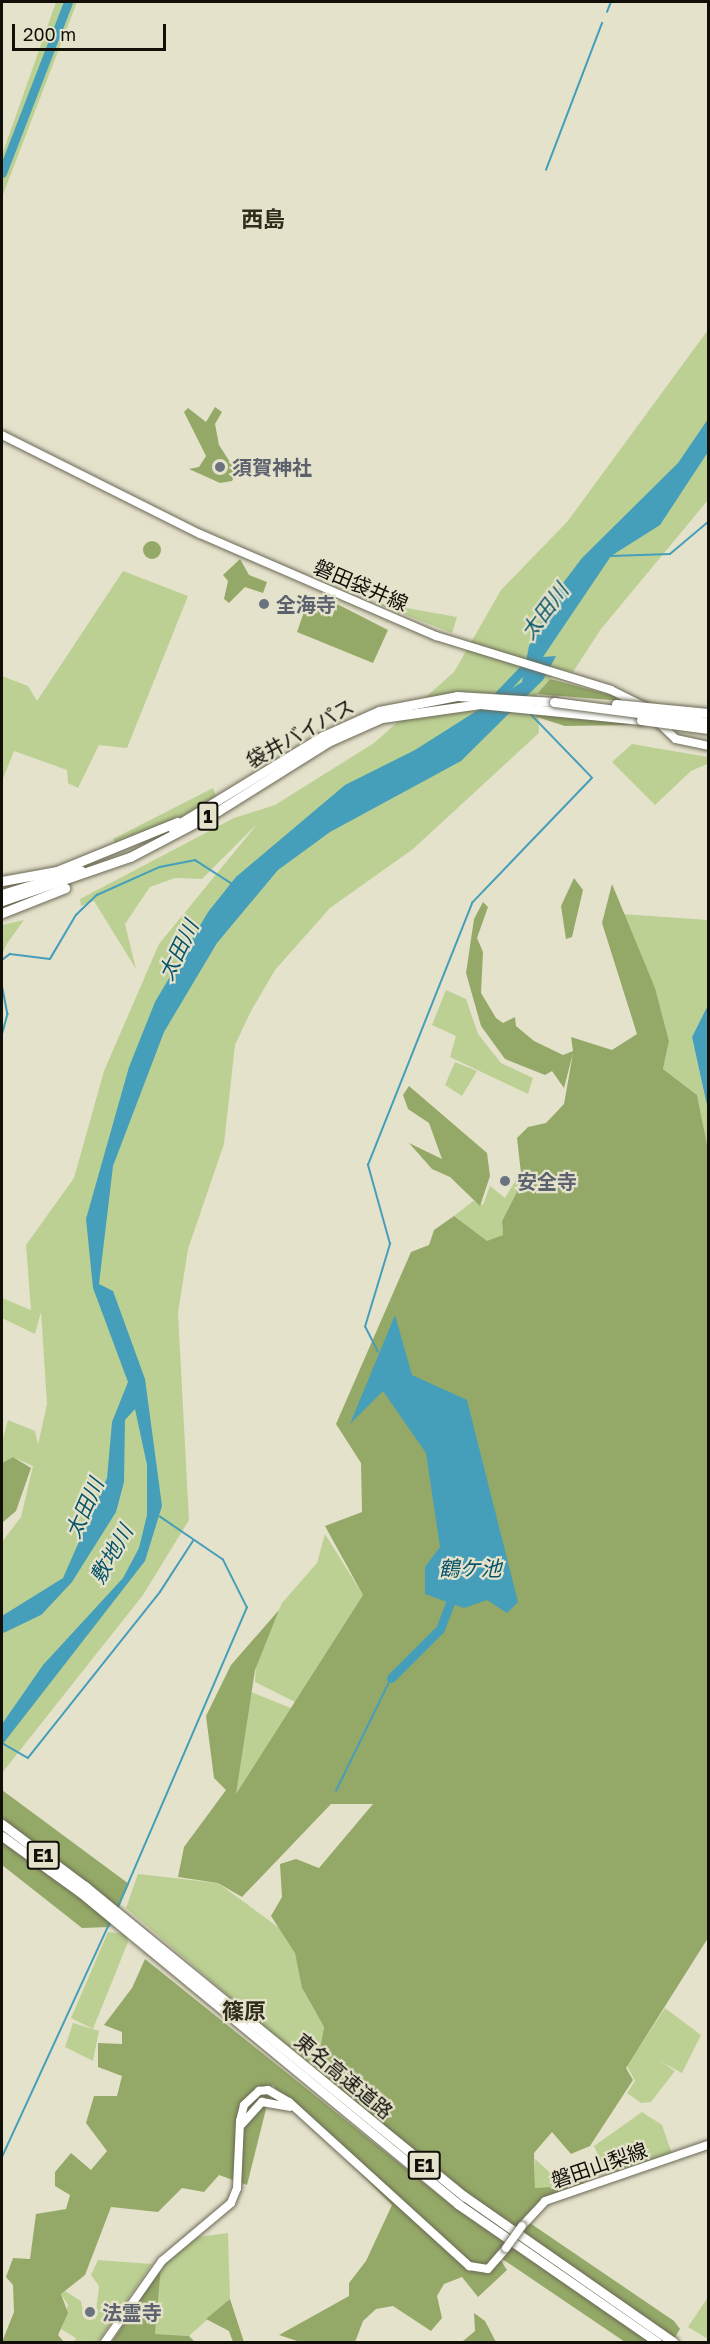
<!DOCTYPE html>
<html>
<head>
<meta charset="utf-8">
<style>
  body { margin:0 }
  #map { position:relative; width:710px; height:2344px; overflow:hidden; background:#e5e2cc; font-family:"Golos Text","Noto Sans JP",sans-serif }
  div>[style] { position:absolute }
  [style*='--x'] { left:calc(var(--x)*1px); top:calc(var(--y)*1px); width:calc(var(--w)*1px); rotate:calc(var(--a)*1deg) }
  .green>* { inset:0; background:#bcd093 }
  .forest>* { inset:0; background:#94a967 }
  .round { border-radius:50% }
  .water>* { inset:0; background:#459eba }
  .stream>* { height:1.5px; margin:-0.75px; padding:0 0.75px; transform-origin:0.75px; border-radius:0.75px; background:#459eba }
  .river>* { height:9px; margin:-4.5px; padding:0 4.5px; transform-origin:4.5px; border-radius:4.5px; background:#459eba }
  .roads { filter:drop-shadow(0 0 2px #6b6855) drop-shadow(0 0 2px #6b6855) }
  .secondary>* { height:8px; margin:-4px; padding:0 4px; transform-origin:4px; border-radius:4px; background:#fff }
  .trunk>* { height:9px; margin:-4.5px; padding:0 4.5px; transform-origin:4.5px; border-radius:4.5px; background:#fff }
  .motorway>* { height:9px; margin:-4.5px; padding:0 4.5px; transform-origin:4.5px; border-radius:4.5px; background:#fff }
  .bridges { filter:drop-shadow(0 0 2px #6b6855) drop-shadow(0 0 2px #6b6855) }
  .secondary-bridge>* { height:8px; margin:-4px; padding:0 4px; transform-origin:4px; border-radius:4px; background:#fff }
  .trunk-bridge>* { height:9px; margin:-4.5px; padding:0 4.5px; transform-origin:4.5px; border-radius:4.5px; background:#fff }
  .dots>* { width:16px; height:16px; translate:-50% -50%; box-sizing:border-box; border:3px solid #e5e2cc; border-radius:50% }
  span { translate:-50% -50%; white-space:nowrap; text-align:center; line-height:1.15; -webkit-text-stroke:4.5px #e5e2cc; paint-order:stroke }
  .shield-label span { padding:2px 4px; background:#e5e2cc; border:2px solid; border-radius:4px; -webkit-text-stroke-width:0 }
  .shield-label { font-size:18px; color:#110f08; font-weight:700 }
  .worship-label { font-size:20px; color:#5b616d; font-weight:700 }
  .left { translate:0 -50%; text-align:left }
  .street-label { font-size:20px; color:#110f08 }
  .water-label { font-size:21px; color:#075468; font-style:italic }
  .quarter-label { font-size:22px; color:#302d1c; font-weight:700 }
  .frame { position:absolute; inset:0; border:3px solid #110f08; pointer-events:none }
  .scale { position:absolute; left:12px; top:24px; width:154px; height:27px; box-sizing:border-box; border:3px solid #110f08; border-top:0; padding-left:8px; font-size:18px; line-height:21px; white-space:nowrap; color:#110f08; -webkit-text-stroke:4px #e5e2cc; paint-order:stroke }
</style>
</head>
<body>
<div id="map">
  <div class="green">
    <div style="clip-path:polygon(56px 2px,77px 2px,2px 197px,2px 155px)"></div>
    <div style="clip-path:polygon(708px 330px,708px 500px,601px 629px,573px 672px,558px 669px,537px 694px,539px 733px,413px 849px,330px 908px,275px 970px,251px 1011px,235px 1045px,224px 1144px,188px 1249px,178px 1313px,189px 1520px,143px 1595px,2px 1773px,2px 1542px,21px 1517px,33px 1466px,13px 1457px,2px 1463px,2px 1442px,8px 1420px,35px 1431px,38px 1445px,47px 1404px,41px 1312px,35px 1334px,2px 1318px,2px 1298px,31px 1310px,26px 1245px,74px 1178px,104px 1071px,159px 944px,258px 823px,202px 879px,175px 878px,150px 887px,125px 924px,136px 969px,94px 901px,81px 906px,80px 899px,234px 818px,275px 805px,374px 743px,454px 672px,501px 590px,567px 522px)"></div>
    <div style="clip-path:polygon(123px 571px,188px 596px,127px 748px,99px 745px,78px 788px,68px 783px,67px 770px,14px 751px,2px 781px,2px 676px,28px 686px,37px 701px)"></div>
    <div style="clip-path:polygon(373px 602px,457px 617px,452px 633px)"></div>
    <div style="clip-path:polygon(632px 744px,708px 757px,707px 764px,691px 771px,655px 805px,612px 762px)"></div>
    <div style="clip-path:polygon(213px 788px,217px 799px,117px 848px,113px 839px)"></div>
    <div style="clip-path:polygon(622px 914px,708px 920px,708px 1005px,692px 1037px,708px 1110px,708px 1149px,697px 1095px,663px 1069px,669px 1041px,660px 1007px)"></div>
    <div style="clip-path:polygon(24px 920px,6px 945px,2px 955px,2px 925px)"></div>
    <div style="clip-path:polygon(446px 990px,466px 999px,478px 1034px,501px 1063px,533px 1078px,528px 1094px,450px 1057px,456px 1036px,432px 1025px)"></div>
    <div style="clip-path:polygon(455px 1062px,477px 1071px,462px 1096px,445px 1085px)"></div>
    <div style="clip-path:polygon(516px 1180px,522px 1182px,502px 1221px,503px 1235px,487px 1242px,454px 1216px,473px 1201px,483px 1205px,490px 1186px,505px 1198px)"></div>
    <div style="clip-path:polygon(325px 1534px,363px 1595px,295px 1702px,255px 1682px,256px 1662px,282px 1603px,317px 1563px)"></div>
    <div style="clip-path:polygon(251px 1692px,291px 1708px,235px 1796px)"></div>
    <div style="clip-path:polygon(138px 1874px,218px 1883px,278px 1927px,293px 1944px,304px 1992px,324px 2027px,316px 2071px,126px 1908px)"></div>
    <div style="clip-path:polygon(108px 1932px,125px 1934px,128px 1942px,93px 2029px,71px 2018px)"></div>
    <div style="clip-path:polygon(665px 2008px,701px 2035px,682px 2073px,660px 2061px,675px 2071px,651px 2102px,641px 2103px,627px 2093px,635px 2081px,627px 2066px)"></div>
    <div style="clip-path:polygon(73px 2023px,99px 2031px,93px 2061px,65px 2047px)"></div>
    <div style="clip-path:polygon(642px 2112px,662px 2125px,672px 2154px,608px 2176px,594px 2146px)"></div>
    <div style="clip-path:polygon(535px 2159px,565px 2186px,535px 2188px)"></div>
    <div style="clip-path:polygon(228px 2233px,230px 2299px,189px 2336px,155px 2334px,161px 2264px,190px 2238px)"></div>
    <div style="clip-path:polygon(98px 2260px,152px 2264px,98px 2342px,74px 2342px,76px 2338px,61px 2329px,68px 2305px,61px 2294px,65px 2291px,81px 2301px,84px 2318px,95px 2319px,99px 2286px,91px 2275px)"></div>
    <div style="clip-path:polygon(708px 2297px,708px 2339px,688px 2327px)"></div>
  </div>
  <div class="forest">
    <div style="clip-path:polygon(215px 407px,222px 412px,215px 424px,219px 445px,237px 473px,232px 481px,220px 483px,189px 469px,199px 467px,206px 456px,184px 412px,188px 408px,206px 422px)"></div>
    <div class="round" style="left:143px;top:541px;width:18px;height:18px"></div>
    <div style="clip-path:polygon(240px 559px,249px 575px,267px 582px,263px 593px,245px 587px,229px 603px,224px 599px,228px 581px,223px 575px)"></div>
    <div style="clip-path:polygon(337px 604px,388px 630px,373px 663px,297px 632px,306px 606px,332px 617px)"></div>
    <div style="clip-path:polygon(550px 679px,614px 696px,623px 701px,537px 694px)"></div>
    <div style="clip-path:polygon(544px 713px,613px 718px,631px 725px,565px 726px,534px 716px)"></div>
    <div style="clip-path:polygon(574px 878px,583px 890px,572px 937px,566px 939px,561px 906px)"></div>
    <div style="clip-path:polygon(612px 884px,655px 988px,669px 1041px,663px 1069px,697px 1095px,708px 1149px,708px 1938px,626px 2068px,633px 2080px,590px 2146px,571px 2154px,552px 2132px,534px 2153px,535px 2188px,565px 2186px,575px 2178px,586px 2184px,546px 2201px,524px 2219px,674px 2321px,680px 2329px,674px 2339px,480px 2204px,316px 2071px,324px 2027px,302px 1988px,295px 1953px,271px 1916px,282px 1897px,280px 1864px,296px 1859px,319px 1868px,373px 1804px,331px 1804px,242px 1897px,218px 1883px,178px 1877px,184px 1847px,226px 1790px,214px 1778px,206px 1716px,231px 1665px,279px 1610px,255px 1670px,236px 1794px,363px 1595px,325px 1526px,362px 1512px,361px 1463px,336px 1424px,411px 1252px,429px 1245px,434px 1230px,454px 1216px,487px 1241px,503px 1235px,502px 1221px,522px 1182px,517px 1138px,528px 1127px,546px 1123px,564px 1104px,573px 1053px,564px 1088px,552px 1071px,545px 1075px,505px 1059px,481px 1026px,466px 973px,474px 919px,483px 902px,488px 907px,477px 938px,483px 952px,481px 993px,496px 1018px,503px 1023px,515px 1017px,516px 1026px,534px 1041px,563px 1055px,573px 1051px,571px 1037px,612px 1050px,637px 1034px,602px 923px)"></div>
    <div style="clip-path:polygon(409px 1086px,487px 1153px,490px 1176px,480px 1206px,450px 1177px,432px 1169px,409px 1143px,442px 1159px,429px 1123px,408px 1109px,403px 1095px)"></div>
    <div style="clip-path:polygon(13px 1457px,31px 1468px,16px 1511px,2px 1523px,2px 1463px)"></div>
    <div style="clip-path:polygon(2px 1790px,129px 1884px,110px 1927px,82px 1928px,2px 1865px)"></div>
    <div style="clip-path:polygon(145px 1959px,455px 2208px,651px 2342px,625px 2342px,498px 2256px,507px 2270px,478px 2297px,462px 2277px,444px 2284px,437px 2296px,442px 2318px,431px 2331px,393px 2306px,376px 2309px,363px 2321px,355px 2342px,300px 2342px,279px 2335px,349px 2296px,349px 2283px,366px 2261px,392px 2205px,272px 2085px,247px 2185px,219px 2175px,204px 2192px,182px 2188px,158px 2212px,111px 2207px,85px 2275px,61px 2294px,68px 2313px,58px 2335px,64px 2342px,2px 2342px,14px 2312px,13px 2285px,6px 2277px,13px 2258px,30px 2259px,36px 2214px,66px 2209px,70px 2195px,55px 2186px,55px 2172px,71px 2153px,91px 2170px,107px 2151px,86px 2123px,94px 2096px,117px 2096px,122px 2076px,98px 2067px,98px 2043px,122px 2044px,122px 2032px,104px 2025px,132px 1988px)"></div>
    <div style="clip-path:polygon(161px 2267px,155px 2334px,189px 2336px,195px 2342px,112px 2342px)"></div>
    <div style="clip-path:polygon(230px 2299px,244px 2342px,233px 2342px,229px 2331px,206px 2319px)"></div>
    <div style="clip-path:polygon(474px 2313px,485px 2321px,496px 2342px,463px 2341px,475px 2331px)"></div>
  </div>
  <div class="water">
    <div style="clip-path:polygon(708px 419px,708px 452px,660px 525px,611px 556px,543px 657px,556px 656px,543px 680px,461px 761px,330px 832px,278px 870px,217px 943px,164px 1032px,113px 1166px,99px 1284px,113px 1291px,145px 1379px,162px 1506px,145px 1561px,2px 1745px,2px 1724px,43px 1665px,123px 1578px,139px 1548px,147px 1515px,147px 1465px,135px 1409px,125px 1420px,124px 1482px,116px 1512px,72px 1582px,44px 1612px,2px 1629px,2px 1616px,63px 1578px,107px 1478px,112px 1422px,128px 1382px,93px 1288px,86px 1219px,129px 1067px,155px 1002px,208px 912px,236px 877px,345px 785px,415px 750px,522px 682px,529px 646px,557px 591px,582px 558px,678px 463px)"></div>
    <div style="clip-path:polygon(708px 1005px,708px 1110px,692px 1037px)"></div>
    <div style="clip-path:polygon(395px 1315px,412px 1375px,467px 1400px,518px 1602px,507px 1613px,487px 1600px,464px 1608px,425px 1594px,425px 1567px,440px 1547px,426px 1453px,383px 1391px,350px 1424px)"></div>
  </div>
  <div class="stream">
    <div style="--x:607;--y:12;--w:11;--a:-68"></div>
    <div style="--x:546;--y:170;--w:157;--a:-69.1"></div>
    <div style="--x:611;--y:556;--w:59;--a:-1.9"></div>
    <div style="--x:670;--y:554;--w:50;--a:-40.1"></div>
    <div style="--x:2;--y:960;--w:10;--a:-37"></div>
    <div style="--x:10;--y:954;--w:40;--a:7.1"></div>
    <div style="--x:50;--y:959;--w:51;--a:-59.4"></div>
    <div style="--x:76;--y:915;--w:29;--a:-44"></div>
    <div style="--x:97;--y:895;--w:69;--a:-24"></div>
    <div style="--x:160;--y:867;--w:36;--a:-11"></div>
    <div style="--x:195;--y:860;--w:43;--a:32.6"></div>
    <div style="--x:2;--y:984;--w:31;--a:79"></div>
    <div style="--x:8;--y:1014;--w:24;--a:105"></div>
    <div style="--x:378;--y:1352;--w:28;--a:-117"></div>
    <div style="--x:365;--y:1327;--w:87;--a:-73.2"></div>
    <div style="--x:390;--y:1244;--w:82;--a:-105.6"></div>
    <div style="--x:368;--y:1165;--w:282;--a:-68.3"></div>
    <div style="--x:472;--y:903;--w:173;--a:-46.2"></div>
    <div style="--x:592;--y:778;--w:92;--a:-134.1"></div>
    <div style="--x:2;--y:1743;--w:30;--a:30"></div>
    <div style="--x:28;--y:1758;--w:212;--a:-51.5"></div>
    <div style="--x:160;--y:1592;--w:61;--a:-57.1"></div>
    <div style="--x:336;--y:1791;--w:126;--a:-64"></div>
    <div style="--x:118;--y:1907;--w:326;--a:-66.7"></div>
    <div style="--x:247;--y:1608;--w:54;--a:-116.6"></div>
    <div style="--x:223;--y:1560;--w:76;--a:-145.7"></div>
    <div style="--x:2;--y:2157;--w:259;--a:-65.3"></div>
  </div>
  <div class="river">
    <div style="--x:2;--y:173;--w:183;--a:-68.9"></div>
    <div style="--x:492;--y:702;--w:58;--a:-46.4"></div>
    <div style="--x:2;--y:1628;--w:41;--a:-25.9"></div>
    <div style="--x:391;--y:1678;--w:69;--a:-45"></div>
    <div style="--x:440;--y:1629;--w:40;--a:-69"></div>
  </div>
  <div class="roads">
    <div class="secondary">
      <div style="--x:2;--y:435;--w:221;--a:26.6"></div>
      <div style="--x:200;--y:534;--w:257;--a:23.4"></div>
      <div style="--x:436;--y:636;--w:183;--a:17.1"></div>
      <div style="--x:611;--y:690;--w:40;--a:26.6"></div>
      <div style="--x:654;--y:718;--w:30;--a:44"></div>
      <div style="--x:676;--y:739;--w:33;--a:12"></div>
      <div style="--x:242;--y:2124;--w:30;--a:-48"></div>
      <div style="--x:262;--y:2102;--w:28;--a:10"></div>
      <div style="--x:522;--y:2226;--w:34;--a:-47"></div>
      <div style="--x:545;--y:2201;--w:172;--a:-19"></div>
      <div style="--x:105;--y:2342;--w:99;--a:-54.9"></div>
      <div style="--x:162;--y:2261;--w:90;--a:-40"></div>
      <div style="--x:231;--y:2203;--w:16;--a:-68"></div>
      <div style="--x:237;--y:2188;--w:67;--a:-87.4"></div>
      <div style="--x:240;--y:2121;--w:16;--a:-76"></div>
      <div style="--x:244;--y:2105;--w:21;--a:-43"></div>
      <div style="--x:259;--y:2091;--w:9;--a:-6"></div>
      <div style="--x:268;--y:2090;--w:24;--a:30"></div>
      <div style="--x:289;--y:2102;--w:244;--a:42.3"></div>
      <div style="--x:469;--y:2266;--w:19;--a:9"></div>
      <div style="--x:488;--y:2269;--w:28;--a:-49"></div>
    </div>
    <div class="trunk">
      <div style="--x:172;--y:828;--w:177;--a:-31.4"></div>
      <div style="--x:323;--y:736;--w:61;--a:-24.1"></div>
      <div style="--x:379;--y:711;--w:79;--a:-10.9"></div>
      <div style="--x:457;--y:696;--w:97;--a:3.5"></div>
      <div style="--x:2;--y:881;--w:56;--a:-10.3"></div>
      <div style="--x:57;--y:871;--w:130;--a:-22.2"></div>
      <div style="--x:2;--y:894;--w:82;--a:-17.1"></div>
      <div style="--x:2;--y:901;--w:135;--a:-19"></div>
      <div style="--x:130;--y:857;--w:99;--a:-27.6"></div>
      <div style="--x:218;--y:811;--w:130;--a:-32.1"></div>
      <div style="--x:328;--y:742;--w:59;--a:-24"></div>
      <div style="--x:382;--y:718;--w:99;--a:-8.1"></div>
      <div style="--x:480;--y:704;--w:162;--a:5.7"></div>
      <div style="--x:2;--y:913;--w:68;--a:-21.6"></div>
    </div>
    <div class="motorway">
      <div style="--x:2;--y:1824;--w:104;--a:36.8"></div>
      <div style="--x:85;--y:1886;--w:490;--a:39.3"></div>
      <div style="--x:464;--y:2196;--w:255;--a:34.9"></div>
      <div style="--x:2;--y:1836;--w:97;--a:35.8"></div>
      <div style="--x:81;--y:1893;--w:489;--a:39.5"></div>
      <div style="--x:458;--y:2204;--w:242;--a:34.7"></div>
    </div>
  </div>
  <div class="bridges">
    <div class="secondary-bridge">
      <div style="--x:506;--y:2248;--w:27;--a:-54"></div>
    </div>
    <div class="trunk-bridge">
      <div style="--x:554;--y:702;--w:155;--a:7.4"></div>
      <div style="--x:616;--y:704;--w:92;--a:5.6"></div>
      <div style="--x:641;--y:720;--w:68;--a:7.7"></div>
    </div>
  </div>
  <div class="dots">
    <div style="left:220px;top:467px;background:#6b7280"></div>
    <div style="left:264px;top:604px;background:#6b7280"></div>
    <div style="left:505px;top:1181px;background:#6b7280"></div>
    <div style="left:90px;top:2312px;background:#6b7280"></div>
  </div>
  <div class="shield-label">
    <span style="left:208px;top:816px">1</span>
    <span style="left:43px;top:1855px">E1</span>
    <span style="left:424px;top:2165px">E1</span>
  </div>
  <div class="worship-label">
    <span class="left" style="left:232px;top:467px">須賀神社</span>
    <span class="left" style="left:276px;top:604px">全海寺</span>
    <span class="left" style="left:517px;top:1181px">安全寺</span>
    <span class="left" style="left:102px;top:2312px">法霊寺</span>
  </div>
  <div class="street-label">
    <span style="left:361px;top:585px;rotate:23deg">磐田袋井線</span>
    <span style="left:300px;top:733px;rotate:-29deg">袋井バイパス</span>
    <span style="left:344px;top:2076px;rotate:40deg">東名高速道路</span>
    <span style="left:599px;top:2165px;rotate:-19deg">磐田山梨線</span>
  </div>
  <div class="water-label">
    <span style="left:544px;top:611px;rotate:-53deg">太田川</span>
    <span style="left:178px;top:950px;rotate:-64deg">太田川</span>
    <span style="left:84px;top:1508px;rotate:-66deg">太田川</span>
    <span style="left:111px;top:1554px;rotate:-60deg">敷地川</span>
    <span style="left:470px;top:1568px">鶴ケ池</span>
  </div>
  <div class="quarter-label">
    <span style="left:263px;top:219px">西島</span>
    <span style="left:244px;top:2011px">篠原</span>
  </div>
  <div class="frame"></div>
  <div class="scale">200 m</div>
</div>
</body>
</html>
